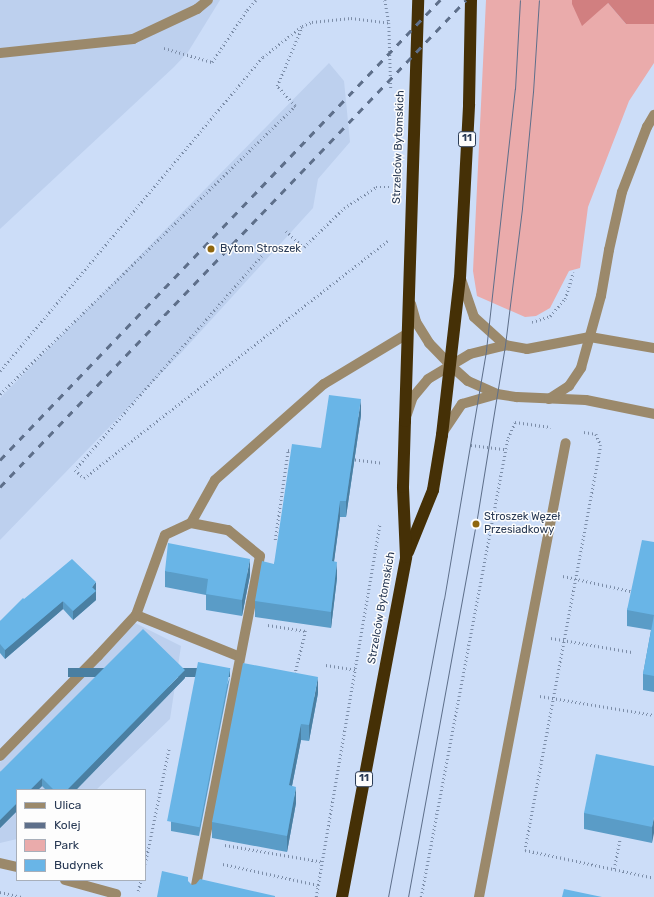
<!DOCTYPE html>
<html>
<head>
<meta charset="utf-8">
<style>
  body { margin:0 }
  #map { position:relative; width:654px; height:897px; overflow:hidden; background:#ccddf8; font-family:Rubik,sans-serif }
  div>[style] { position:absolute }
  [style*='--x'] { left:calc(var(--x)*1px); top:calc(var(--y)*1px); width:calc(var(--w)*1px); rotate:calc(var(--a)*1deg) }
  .built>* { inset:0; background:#bdd0ee }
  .green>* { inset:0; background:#eaabab }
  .forest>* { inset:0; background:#d17f80 }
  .path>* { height:2.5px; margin-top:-1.25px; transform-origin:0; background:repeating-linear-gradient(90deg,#7c8da8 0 1px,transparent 0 4px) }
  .minor>* { height:10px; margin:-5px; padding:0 5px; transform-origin:5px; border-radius:5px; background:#9b896b }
  .highway>* { height:12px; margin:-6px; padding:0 6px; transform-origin:6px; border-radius:6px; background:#453006 }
  .tram>* { height:1px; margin:-0.5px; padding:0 0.5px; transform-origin:0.5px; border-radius:0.5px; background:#5e6f8a }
  .rail>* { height:3px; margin-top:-1.5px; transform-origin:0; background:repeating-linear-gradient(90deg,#5e6f8a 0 7px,transparent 0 14px) }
  .wall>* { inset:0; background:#5a9cc7 }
  .shaded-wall>* { inset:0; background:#4a7fa2; transform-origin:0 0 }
  .building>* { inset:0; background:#69b5e7; transform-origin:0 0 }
  .dots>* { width:11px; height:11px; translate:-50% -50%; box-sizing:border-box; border:2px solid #fdfdfd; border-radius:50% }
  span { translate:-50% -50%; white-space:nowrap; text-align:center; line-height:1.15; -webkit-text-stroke:3px #fdfdfd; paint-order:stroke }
  .shield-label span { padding:1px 3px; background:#fdfdfd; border:1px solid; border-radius:3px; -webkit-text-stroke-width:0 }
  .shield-label { font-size:10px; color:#293a55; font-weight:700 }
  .street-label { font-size:11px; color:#293a55 }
  .poi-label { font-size:11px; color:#293a55 }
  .left { translate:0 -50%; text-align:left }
  .legend { position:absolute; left:16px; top:789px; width:130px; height:92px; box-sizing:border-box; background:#fdfdfd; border:1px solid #a8afba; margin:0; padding:5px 7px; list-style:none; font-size:12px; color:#293a55 }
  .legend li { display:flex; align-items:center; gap:8px; height:20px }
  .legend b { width:20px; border:1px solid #a8afba }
</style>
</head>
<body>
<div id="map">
  <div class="built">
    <div style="clip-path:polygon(0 0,220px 0,188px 52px,174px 67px,0 229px)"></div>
    <div style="clip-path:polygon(329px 63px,344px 81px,350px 142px,318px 179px,313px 208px,181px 353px,0 540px,0 398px)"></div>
    <div style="clip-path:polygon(135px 623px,181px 646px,170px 719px,96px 790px,17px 790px,17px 839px,0 843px,0 762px)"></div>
  </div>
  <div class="green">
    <div style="clip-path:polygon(486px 0,572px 0,572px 4px,608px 3px,626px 24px,654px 24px,654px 63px,629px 101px,588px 207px,580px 268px,569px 271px,550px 308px,536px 316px,525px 317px,477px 296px,473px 271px)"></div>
  </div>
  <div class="forest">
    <div style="clip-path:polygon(572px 0,654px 0,654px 24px,626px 24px,608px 3px,582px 26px,572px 4px)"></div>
  </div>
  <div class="path">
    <div style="--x:385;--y:0;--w:23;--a:80"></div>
    <div style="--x:389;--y:23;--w:66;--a:88.3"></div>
    <div style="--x:164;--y:48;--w:50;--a:16.3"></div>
    <div style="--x:212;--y:62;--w:63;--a:-56.1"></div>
    <div style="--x:247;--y:10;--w:13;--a:-48"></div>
    <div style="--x:295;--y:106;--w:27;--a:-132"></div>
    <div style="--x:277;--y:86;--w:64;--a:-67"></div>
    <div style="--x:286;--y:231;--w:24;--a:42"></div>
    <div style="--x:304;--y:247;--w:56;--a:-44.3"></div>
    <div style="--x:344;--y:208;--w:38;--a:-33"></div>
    <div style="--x:376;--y:187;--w:13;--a:0"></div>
    <div style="--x:262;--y:256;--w:284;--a:131.1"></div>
    <div style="--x:75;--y:470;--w:12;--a:42"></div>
    <div style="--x:84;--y:478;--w:385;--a:-38"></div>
    <div style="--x:532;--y:322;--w:19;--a:-18"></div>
    <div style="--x:550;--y:316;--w:23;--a:-49"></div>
    <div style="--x:565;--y:299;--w:28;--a:-73"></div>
    <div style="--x:0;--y:371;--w:410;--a:-50.1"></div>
    <div style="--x:263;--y:57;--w:50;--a:-38.5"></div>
    <div style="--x:302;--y:26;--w:11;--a:-22"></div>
    <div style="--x:312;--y:22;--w:39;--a:-6"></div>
    <div style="--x:351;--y:18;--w:38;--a:7"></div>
    <div style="--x:0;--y:394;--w:412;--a:-44.3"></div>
    <div style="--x:295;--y:106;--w:1;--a:45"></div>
    <div style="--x:584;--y:432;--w:12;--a:9"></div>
    <div style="--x:596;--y:434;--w:12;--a:66"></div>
    <div style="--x:601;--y:445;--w:412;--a:100.6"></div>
    <div style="--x:525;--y:850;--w:132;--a:12.2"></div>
    <div style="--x:471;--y:445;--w:34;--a:7"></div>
    <div style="--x:351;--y:459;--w:31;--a:7"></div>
    <div style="--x:275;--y:540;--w:91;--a:-81.8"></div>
    <div style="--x:288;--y:450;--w:6;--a:9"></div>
    <div style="--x:563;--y:576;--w:69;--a:12.6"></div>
    <div style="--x:268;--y:625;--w:38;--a:9"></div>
    <div style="--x:306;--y:631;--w:44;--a:104.3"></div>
    <div style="--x:295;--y:674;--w:3;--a:-162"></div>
    <div style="--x:551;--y:638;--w:82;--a:9.8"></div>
    <div style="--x:326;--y:665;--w:30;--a:9"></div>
    <div style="--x:540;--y:696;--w:116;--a:9.5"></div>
    <div style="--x:225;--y:845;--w:99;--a:9.8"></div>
    <div style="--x:145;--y:864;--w:118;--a:-78.3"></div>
    <div style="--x:223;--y:864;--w:97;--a:12.5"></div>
    <div style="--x:614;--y:869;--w:31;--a:-79"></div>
    <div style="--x:138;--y:891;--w:11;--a:-75"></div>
    <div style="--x:0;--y:892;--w:22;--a:13"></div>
    <div style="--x:316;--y:897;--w:379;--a:-80.3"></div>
    <div style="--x:421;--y:897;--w:467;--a:-79.3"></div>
    <div style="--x:508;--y:438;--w:17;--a:-66"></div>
    <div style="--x:515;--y:422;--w:36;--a:8"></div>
  </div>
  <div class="minor">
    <div style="--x:0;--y:53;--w:134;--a:-6"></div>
    <div style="--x:133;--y:39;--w:71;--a:-25.1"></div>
    <div style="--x:197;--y:9;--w:14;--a:-39"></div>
    <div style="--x:461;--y:279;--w:40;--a:71.1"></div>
    <div style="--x:474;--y:317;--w:42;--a:42.1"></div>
    <div style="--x:411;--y:304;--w:19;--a:74"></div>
    <div style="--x:416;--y:322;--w:25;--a:58"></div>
    <div style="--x:429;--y:343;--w:30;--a:46"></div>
    <div style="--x:450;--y:365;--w:24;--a:42"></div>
    <div style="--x:468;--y:381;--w:32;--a:24"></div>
    <div style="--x:497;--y:394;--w:20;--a:9"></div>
    <div style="--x:517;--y:397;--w:69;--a:2.5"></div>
    <div style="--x:586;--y:400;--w:69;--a:11.6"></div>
    <div style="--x:549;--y:399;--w:24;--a:-33"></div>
    <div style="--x:569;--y:386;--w:22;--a:-56"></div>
    <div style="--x:581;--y:368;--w:75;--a:-74.5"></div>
    <div style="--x:601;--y:296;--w:47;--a:-80.1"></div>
    <div style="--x:609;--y:250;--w:59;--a:-77.4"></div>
    <div style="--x:622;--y:192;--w:70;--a:-69"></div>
    <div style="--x:647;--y:127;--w:14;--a:-60"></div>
    <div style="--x:407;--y:414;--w:18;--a:-71"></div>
    <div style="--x:413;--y:397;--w:23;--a:-50"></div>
    <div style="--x:428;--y:379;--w:49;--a:-30.8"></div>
    <div style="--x:470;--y:354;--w:36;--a:-14"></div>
    <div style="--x:505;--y:345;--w:22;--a:10"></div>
    <div style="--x:527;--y:349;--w:64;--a:-10.8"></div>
    <div style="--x:590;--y:337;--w:65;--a:9.8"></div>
    <div style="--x:443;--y:432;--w:34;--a:-56"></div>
    <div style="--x:462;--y:404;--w:36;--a:-16"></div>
    <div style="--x:191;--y:523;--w:49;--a:-60.8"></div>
    <div style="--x:215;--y:480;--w:145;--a:-41.4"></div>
    <div style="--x:324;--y:384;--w:97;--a:-31.1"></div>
    <div style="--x:136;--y:615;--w:112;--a:22"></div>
    <div style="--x:0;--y:756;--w:140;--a:-45.6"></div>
    <div style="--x:98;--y:656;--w:56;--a:-47.2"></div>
    <div style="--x:136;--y:615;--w:85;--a:-70.1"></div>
    <div style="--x:165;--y:535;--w:29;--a:-25"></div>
    <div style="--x:191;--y:523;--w:38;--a:11"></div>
    <div style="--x:228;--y:530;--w:41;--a:39.1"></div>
    <div style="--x:260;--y:556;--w:347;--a:101"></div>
    <div style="--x:0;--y:863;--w:17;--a:13"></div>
    <div style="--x:65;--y:880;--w:53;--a:15.4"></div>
    <div style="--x:479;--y:897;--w:462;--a:-79.2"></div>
  </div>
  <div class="highway">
    <div style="--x:408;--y:552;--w:67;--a:-68"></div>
    <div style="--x:433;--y:490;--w:56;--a:-80.7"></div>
    <div style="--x:442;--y:435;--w:158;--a:-83.5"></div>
    <div style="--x:460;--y:278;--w:174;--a:-87"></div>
    <div style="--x:469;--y:104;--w:104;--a:-88.9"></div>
    <div style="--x:342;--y:897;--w:346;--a:-79.3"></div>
    <div style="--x:406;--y:557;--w:70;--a:-92.5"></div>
    <div style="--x:403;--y:487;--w:66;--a:-88.3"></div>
    <div style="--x:405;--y:421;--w:421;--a:-88.2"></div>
  </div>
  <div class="tram">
    <div style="--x:388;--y:897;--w:303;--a:-79.4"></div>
    <div style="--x:444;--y:599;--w:253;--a:-80.4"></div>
    <div style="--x:486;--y:350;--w:263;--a:-83.7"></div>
    <div style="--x:515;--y:89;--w:89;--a:-86.8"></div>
    <div style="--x:408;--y:897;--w:379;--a:-79.7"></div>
    <div style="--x:476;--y:524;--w:181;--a:-80.8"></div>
    <div style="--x:505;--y:345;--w:138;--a:-82.9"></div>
    <div style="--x:522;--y:208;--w:117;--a:-84.6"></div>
    <div style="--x:533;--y:92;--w:92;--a:-86.3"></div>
  </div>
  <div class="rail">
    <div style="--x:0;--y:460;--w:637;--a:-46.27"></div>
    <div style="--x:0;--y:487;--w:674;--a:-46.26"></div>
  </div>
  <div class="wall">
    <div style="clip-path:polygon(361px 415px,346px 517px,340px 517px,334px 561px,337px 578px,331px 628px,255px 617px,255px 601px,274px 564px,321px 448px)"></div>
    <div style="clip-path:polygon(654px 542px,654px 692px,643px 690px,643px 674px,651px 630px,627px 626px,627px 610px)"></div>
    <div style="clip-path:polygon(165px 571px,250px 575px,242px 616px,206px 610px,206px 595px,165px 587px)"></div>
    <div style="clip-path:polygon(96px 591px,96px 600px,73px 620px,63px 609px,5px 659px,0 653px,0 621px)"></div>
    <div style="clip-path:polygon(230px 677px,199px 836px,171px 831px,171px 822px)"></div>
    <div style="clip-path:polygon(185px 678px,76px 790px,46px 790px,42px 786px,38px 790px,17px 790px,17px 811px,0 828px,0 772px)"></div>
    <div style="clip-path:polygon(318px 693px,309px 741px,301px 740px,292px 786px,296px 803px,287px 852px,212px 838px,212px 822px)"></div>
    <div style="clip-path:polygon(654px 766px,652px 843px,584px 829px,584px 813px)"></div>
  </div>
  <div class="shaded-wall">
    <div style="clip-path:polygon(361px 399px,361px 415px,346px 517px,346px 501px)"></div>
    <div style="clip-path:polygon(340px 501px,340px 517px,332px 577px,332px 561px)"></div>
    <div style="clip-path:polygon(250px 559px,250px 575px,242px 616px,242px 600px)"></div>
    <div style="clip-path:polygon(337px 562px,337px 578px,331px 628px,331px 612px)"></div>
    <div style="clip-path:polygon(96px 582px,96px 600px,73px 620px,73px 611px,92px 587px)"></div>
    <div style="clip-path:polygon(63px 601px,63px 609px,5px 659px,5px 650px)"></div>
    <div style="left:230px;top:668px;width:9px;height:162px;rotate:90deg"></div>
    <div style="clip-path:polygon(185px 670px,185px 678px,76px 790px,67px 790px)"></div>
    <div style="clip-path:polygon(318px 677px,318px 693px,309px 741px,309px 725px)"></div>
    <div style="clip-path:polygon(301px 724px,301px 740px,289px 801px,289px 785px)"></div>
    <div style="clip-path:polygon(42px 778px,42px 786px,38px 790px,30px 790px)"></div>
    <div style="clip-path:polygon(296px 787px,296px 803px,287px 852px,287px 836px)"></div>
    <div style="clip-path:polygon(17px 803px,17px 811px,0 828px,0 820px)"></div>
    <div style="clip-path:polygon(654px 817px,654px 833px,652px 843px,652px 827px)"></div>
  </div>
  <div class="building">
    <div style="clip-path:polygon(329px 395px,361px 399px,346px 501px,340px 501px,332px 561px,337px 562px,331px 612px,255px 601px,262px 561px,274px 564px,292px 444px,321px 448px)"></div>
    <div style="clip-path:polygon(642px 540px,654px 542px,654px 676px,643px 674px,654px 615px,627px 610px)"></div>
    <div style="clip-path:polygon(168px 543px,250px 559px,242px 600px,206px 594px,208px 579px,165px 571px)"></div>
    <div style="clip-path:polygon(72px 559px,96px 582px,92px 587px,96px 591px,73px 611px,63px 601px,5px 650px,0 644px,0 621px,23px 598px,24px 599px)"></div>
    <div style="clip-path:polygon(143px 629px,185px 670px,67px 790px,54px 790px,42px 778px,30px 790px,17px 790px,17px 803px,0 820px,0 772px)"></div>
    <div style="left:198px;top:662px;width:33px;height:162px;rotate:11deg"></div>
    <div style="clip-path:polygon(243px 663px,318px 677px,309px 725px,301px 724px,289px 785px,296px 787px,287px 836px,212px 822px)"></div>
    <div style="clip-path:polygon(596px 754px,654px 766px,654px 817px,652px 827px,584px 813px)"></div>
    <div style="clip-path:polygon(162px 871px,188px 877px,188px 881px,192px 885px,196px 884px,200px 879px,275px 896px,275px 897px,157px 897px)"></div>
    <div style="clip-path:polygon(564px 889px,602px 897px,562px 897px)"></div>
  </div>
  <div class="dots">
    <div style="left:211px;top:249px;background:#90670e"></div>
    <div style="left:476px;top:524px;background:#90670e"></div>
  </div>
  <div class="shield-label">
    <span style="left:467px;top:139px">11</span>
    <span style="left:364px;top:779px">11</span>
  </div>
  <div class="street-label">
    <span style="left:399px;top:147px;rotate:-88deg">Strzelców Bytomskich</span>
    <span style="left:382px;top:608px;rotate:-80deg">Strzelców Bytomskich</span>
  </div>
  <div class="poi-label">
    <span class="left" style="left:220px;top:249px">Bytom Stroszek</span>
    <span class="left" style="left:484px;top:524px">Stroszek Węzeł<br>Przesiadkowy</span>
  </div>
  <ul class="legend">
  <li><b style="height:5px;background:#9b896b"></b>Ulica</li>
  <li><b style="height:5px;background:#5e6f8a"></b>Kolej</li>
  <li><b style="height:11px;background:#eaabab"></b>Park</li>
  <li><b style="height:11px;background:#69b5e7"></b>Budynek</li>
  </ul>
</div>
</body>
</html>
